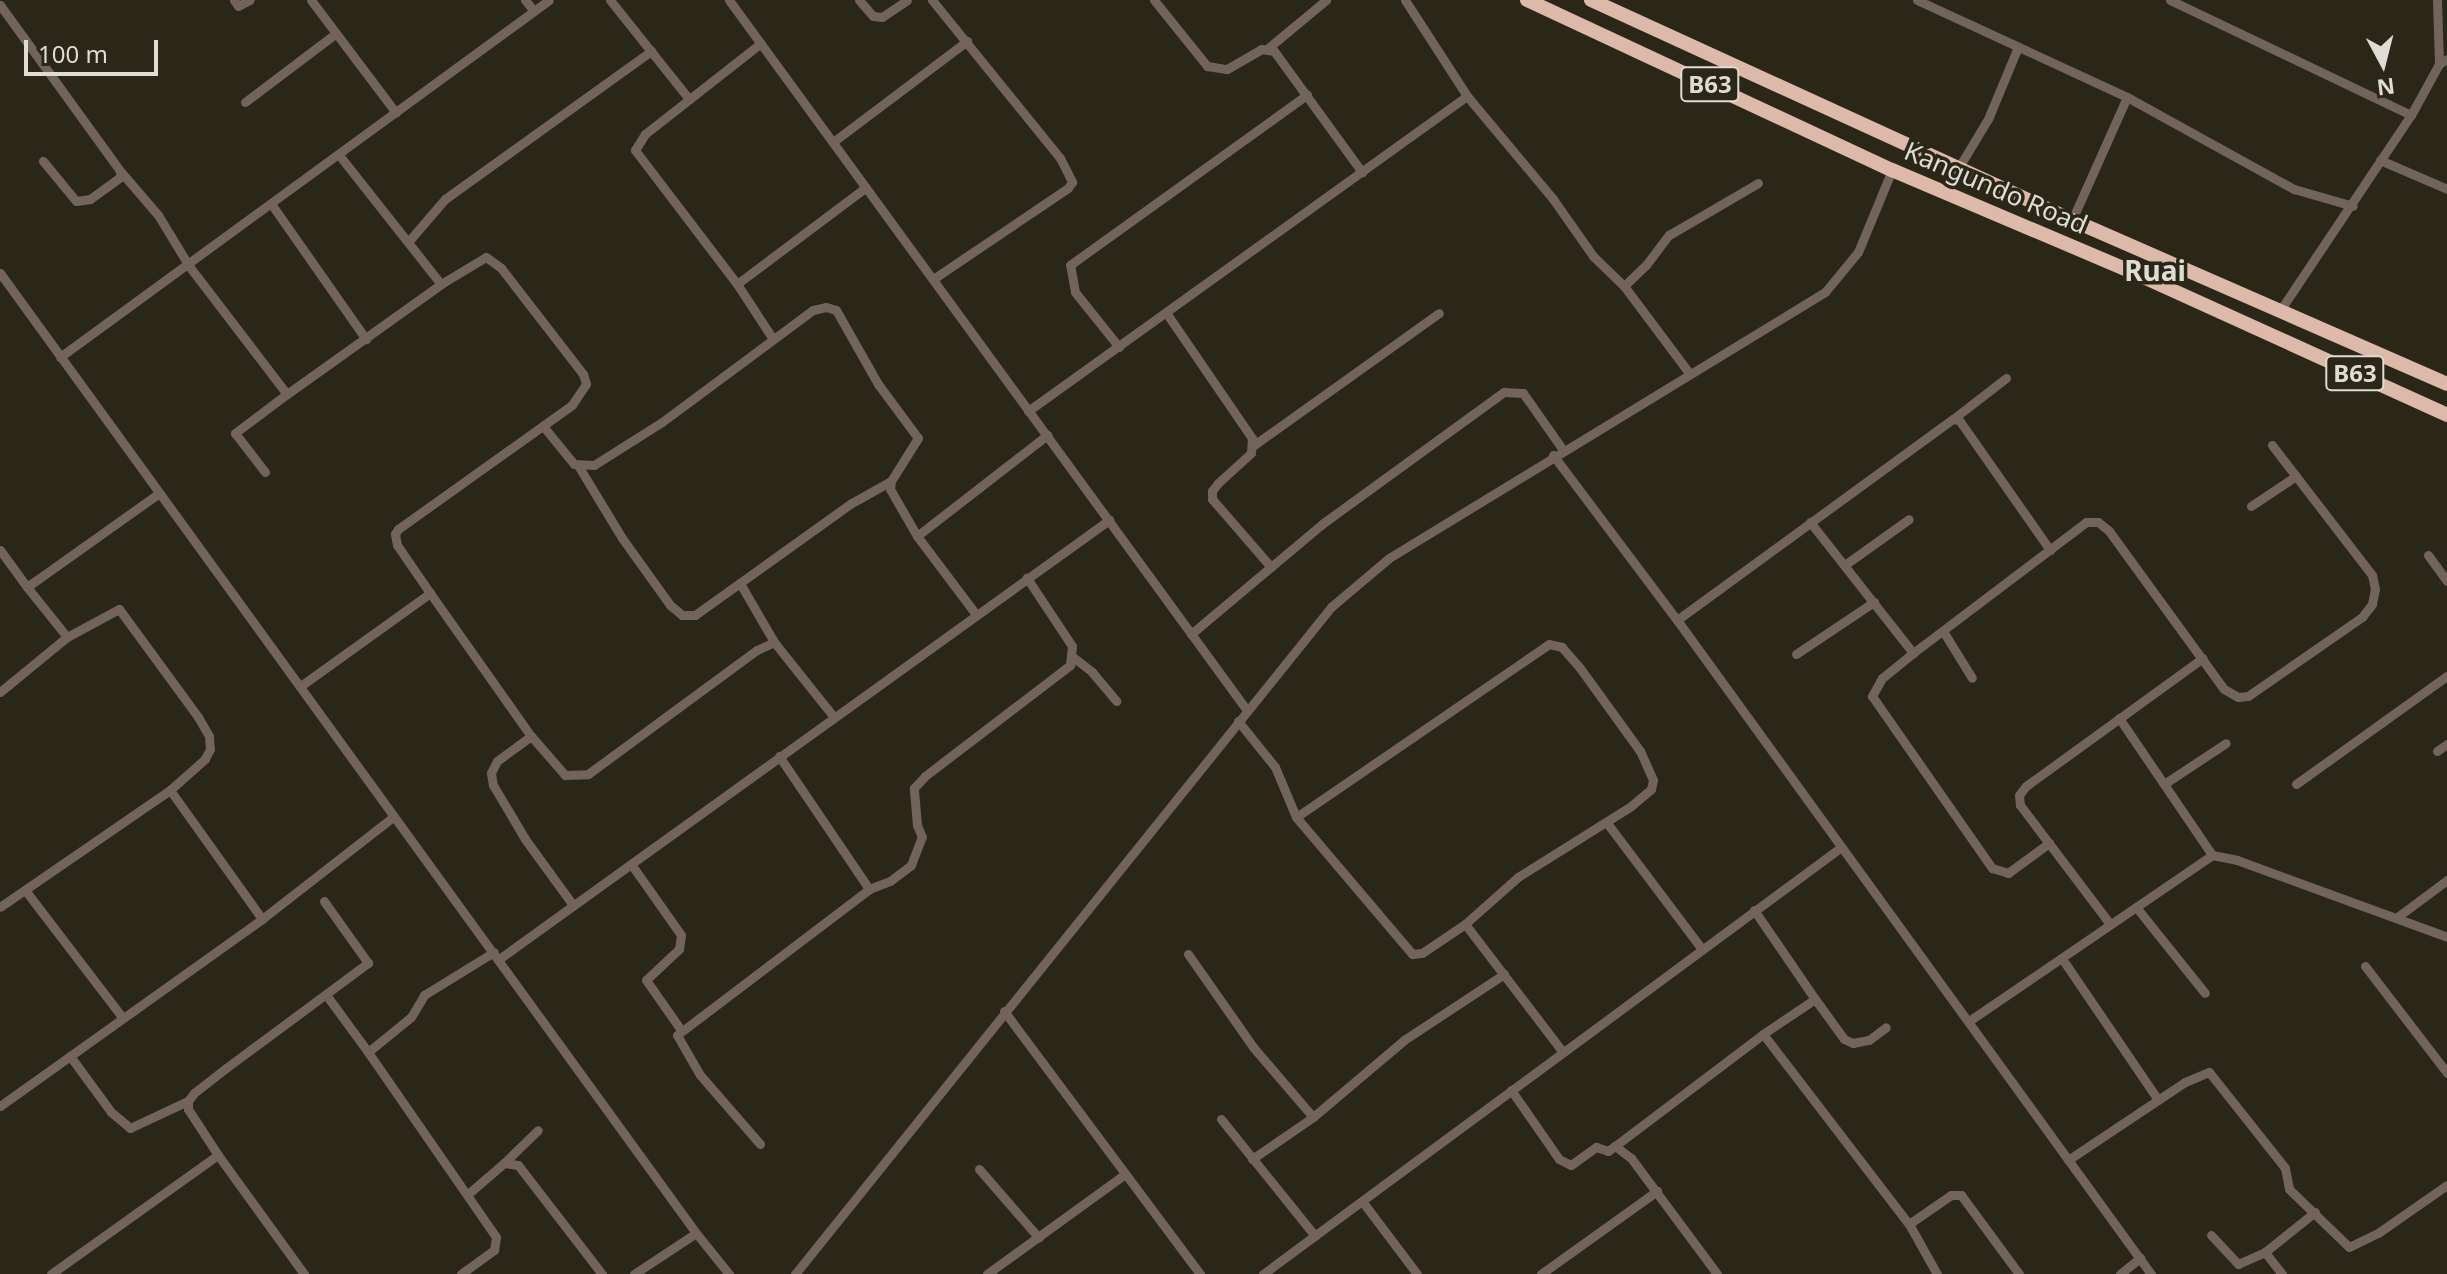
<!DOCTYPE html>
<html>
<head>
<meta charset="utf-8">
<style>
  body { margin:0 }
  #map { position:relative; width:2447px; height:1274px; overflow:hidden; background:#2a2618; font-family:"Noto Sans",sans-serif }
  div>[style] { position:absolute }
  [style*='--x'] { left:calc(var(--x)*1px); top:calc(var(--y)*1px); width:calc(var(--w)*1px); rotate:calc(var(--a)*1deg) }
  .minor>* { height:9px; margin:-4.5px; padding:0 4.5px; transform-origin:4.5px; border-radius:4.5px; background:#72635d }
  .highway>* { height:14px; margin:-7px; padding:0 7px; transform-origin:7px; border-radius:7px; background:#ddb9aa }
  span { translate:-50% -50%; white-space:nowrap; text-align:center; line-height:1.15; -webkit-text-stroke:7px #2a2618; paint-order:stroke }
  .shield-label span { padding:2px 6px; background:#2a2618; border:2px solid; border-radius:6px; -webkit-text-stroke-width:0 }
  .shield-label { font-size:24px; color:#dfdcd3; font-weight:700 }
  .street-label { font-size:26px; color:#dfdcd3 }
  .neighbourhood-label { font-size:28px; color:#dfdcd3; font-weight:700 }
  .north { position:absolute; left:2343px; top:24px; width:80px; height:80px; -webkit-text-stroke:6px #2a2618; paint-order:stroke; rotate:173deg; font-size:22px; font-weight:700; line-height:32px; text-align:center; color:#dfdcd3 }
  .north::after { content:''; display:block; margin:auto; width:28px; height:36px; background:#dfdcd3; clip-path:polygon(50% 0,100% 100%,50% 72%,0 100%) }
  .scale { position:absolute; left:24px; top:40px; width:134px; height:36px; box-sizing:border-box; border:4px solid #dfdcd3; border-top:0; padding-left:10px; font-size:24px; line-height:28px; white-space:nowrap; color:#dfdcd3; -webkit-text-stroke:6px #2a2618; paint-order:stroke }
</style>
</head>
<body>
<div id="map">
  <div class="minor">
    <div style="--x:234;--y:0;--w:7;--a:56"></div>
    <div style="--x:238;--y:6;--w:13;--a:-27"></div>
    <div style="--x:311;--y:0;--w:141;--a:53"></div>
    <div style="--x:525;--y:0;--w:14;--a:51"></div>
    <div style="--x:610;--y:0;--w:127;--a:51.4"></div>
    <div style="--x:729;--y:0;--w:877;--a:53.9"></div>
    <div style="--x:859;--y:0;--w:21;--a:49"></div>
    <div style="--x:873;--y:16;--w:9;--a:6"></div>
    <div style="--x:882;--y:17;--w:30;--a:-34"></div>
    <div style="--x:932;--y:0;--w:203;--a:51"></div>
    <div style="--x:1060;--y:158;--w:27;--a:63"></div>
    <div style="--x:1072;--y:182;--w:7;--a:124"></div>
    <div style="--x:1068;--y:188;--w:163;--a:146"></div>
    <div style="--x:1154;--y:0;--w:85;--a:51.2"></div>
    <div style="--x:1207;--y:66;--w:20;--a:9"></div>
    <div style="--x:1227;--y:69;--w:39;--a:-30"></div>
    <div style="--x:1261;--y:49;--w:13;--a:9"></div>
    <div style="--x:1274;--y:51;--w:150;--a:54"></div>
    <div style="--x:1405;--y:0;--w:114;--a:57.1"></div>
    <div style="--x:1467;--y:96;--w:134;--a:50.1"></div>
    <div style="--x:1553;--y:199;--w:70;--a:54.9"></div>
    <div style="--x:1593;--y:256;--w:43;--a:44.1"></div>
    <div style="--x:1624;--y:286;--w:30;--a:-44"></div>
    <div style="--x:1646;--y:265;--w:38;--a:-53"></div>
    <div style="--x:1669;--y:235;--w:103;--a:-30.3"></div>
    <div style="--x:1917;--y:0;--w:231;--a:24.8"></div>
    <div style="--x:2127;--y:97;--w:191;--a:28.9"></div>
    <div style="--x:2294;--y:189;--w:61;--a:16.1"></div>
    <div style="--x:2170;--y:0;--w:267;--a:25.5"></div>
    <div style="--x:2437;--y:0;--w:64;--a:88.2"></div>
    <div style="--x:0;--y:5;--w:206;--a:54.1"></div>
    <div style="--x:121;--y:172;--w:6;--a:108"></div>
    <div style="--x:119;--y:178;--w:36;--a:144"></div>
    <div style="--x:90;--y:199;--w:14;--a:172"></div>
    <div style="--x:76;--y:201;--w:52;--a:-129.5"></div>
    <div style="--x:1267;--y:49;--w:77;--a:-39.7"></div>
    <div style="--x:245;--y:102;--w:113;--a:-37.1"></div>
    <div style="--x:833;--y:142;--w:168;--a:-37"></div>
    <div style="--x:339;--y:155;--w:164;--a:51.7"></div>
    <div style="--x:2380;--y:160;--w:73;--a:23.4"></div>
    <div style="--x:1959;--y:167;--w:56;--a:-58.9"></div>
    <div style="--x:1988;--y:119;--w:78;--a:-67.4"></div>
    <div style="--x:121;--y:172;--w:57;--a:49.3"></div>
    <div style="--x:158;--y:215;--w:60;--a:58.7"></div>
    <div style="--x:189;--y:266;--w:161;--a:52.6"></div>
    <div style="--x:287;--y:394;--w:189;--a:-35.5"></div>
    <div style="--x:441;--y:284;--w:52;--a:-31"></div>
    <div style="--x:486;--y:257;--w:19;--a:36"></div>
    <div style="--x:501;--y:268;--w:134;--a:52.3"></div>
    <div style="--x:583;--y:374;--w:10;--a:73"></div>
    <div style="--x:586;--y:384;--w:25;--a:124"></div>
    <div style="--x:572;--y:405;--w:214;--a:144.5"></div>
    <div style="--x:398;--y:529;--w:6;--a:121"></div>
    <div style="--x:395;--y:534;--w:11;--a:80"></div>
    <div style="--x:397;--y:545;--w:58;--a:55.5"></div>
    <div style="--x:272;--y:205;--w:164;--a:55"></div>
    <div style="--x:2072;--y:220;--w:135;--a:-65.9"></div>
    <div style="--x:408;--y:242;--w:57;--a:-49.3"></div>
    <div style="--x:445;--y:199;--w:254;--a:-35.7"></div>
    <div style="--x:0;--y:273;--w:1186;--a:54.06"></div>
    <div style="--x:696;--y:1233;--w:53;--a:51.2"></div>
    <div style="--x:737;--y:284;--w:168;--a:-127.3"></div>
    <div style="--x:635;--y:150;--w:19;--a:-58"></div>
    <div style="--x:645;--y:134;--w:147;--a:-38.1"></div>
    <div style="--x:1624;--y:286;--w:109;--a:53.2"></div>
    <div style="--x:2279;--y:312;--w:237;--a:-56.2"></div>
    <div style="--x:2411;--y:115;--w:58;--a:-61.2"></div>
    <div style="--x:2439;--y:64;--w:9;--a:-32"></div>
    <div style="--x:1167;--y:314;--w:150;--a:55.6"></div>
    <div style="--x:1252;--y:438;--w:15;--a:94"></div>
    <div style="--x:1251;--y:453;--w:45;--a:137.7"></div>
    <div style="--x:1218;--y:483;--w:10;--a:127"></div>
    <div style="--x:1212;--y:491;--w:8;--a:90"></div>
    <div style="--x:1212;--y:499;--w:90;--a:49.1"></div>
    <div style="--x:773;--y:339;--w:66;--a:-123.2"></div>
    <div style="--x:737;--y:284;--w:161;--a:-36.9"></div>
    <div style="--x:1119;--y:347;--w:70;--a:-128.7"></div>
    <div style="--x:1075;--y:292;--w:27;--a:-100"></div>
    <div style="--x:1070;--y:265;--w:292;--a:-35.7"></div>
    <div style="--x:60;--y:357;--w:605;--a:-36.13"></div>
    <div style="--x:1028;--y:411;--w:540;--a:-35.66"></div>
    <div style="--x:1953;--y:419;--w:67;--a:-37.7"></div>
    <div style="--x:543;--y:426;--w:49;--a:50.8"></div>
    <div style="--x:574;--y:464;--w:20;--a:3"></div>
    <div style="--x:594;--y:465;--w:80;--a:-32.3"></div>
    <div style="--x:662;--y:422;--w:188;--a:-36.6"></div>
    <div style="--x:813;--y:310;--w:13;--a:-13"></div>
    <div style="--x:826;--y:307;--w:10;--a:17"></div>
    <div style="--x:836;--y:310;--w:85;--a:60.4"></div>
    <div style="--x:878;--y:384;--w:67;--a:53.5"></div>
    <div style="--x:918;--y:438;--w:51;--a:122.1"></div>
    <div style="--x:891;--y:481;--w:8;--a:97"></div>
    <div style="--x:890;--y:489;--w:54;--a:60.1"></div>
    <div style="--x:917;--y:536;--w:165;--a:-37.8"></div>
    <div style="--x:1254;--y:445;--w:227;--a:-35.5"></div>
    <div style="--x:1553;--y:455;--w:206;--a:53.1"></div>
    <div style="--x:1677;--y:620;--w:808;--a:54.07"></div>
    <div style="--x:579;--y:467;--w:83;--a:58.8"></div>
    <div style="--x:622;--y:538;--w:82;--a:54.4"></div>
    <div style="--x:670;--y:605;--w:16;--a:40"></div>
    <div style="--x:682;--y:615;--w:13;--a:0"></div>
    <div style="--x:695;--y:615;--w:191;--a:-35.6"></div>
    <div style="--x:850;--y:504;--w:47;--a:-29.3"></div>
    <div style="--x:265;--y:472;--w:49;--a:-127.6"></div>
    <div style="--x:235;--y:433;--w:65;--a:-36.9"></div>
    <div style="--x:2251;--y:506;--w:54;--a:-33.7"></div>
    <div style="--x:1810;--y:522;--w:167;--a:51.8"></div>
    <div style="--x:1913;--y:653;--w:217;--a:-37.1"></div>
    <div style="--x:2086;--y:522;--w:12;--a:0"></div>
    <div style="--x:2098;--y:522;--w:14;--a:39"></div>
    <div style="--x:2109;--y:531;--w:195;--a:54"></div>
    <div style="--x:2224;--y:689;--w:16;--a:30"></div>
    <div style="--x:2238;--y:697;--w:10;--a:-6"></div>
    <div style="--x:2248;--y:696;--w:139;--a:-34.7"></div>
    <div style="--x:2362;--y:617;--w:16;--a:-52"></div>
    <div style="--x:2372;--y:604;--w:15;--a:-79"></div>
    <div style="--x:2375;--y:589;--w:14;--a:-102"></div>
    <div style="--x:2372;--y:575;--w:164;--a:-127.6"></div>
    <div style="--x:917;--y:536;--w:96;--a:53"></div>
    <div style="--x:0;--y:550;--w:46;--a:53.9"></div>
    <div style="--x:2428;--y:555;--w:32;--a:54"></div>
    <div style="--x:1846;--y:564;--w:77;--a:-35.5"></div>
    <div style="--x:741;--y:585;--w:66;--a:59.9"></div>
    <div style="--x:1677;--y:620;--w:341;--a:-36.1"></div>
    <div style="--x:1953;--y:419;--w:6;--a:9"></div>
    <div style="--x:1959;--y:420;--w:159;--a:55"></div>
    <div style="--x:1943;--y:631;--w:55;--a:58.3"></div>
    <div style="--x:1191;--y:634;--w:171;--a:-40"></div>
    <div style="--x:1322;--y:524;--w:225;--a:-36"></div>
    <div style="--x:1504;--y:392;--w:19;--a:3"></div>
    <div style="--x:1523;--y:393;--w:70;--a:54.9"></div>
    <div style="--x:67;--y:637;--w:64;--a:-128.7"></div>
    <div style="--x:27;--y:587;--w:161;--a:-35.4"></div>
    <div style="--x:1913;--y:653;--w:40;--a:141"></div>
    <div style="--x:1882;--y:678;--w:21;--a:119"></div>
    <div style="--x:1872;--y:696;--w:210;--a:55.1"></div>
    <div style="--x:1992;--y:868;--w:17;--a:17"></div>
    <div style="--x:2008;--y:873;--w:51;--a:-36.2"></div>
    <div style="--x:1796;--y:654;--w:94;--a:-33.7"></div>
    <div style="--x:1073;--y:657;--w:24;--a:38"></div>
    <div style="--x:1092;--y:672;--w:38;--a:50"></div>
    <div style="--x:302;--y:685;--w:158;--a:-35.7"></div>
    <div style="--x:430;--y:593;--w:175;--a:54.8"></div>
    <div style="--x:531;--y:736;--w:52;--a:48.9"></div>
    <div style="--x:565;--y:775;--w:23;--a:-2"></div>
    <div style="--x:588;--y:774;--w:210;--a:-36.3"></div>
    <div style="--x:757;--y:650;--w:19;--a:-25"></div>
    <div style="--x:774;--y:642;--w:95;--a:51.4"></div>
    <div style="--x:0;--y:692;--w:87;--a:-39.4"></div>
    <div style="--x:67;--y:637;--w:59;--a:-28.3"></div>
    <div style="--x:119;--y:609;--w:134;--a:53.8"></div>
    <div style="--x:198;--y:717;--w:22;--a:60"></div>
    <div style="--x:209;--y:736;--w:13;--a:86"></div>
    <div style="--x:210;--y:749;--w:11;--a:117"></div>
    <div style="--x:205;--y:759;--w:47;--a:138.5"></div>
    <div style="--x:170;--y:790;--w:206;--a:145.5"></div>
    <div style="--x:2119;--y:718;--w:166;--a:55.8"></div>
    <div style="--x:1238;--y:721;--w:59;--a:51.2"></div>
    <div style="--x:1275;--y:767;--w:54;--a:67.2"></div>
    <div style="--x:1296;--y:817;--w:180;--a:49.7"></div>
    <div style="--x:1412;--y:954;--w:10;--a:-6"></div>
    <div style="--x:1422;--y:953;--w:52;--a:-34"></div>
    <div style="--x:1465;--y:924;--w:71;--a:-41.6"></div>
    <div style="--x:1518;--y:877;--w:133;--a:-32.1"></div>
    <div style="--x:1631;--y:806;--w:26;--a:-40"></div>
    <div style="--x:1651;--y:789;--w:9;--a:-77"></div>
    <div style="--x:1653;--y:780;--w:32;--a:-114"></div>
    <div style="--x:1640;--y:751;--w:102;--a:-125.9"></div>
    <div style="--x:1580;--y:668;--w:28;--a:-131"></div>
    <div style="--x:1562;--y:647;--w:13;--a:-167"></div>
    <div style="--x:1549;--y:644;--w:306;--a:145.6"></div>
    <div style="--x:531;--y:736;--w:42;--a:143.7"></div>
    <div style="--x:497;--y:761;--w:13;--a:117"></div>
    <div style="--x:491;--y:773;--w:12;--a:81"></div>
    <div style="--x:493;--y:785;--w:63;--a:59.3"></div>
    <div style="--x:525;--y:839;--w:82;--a:54"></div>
    <div style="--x:2437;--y:751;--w:12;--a:-35"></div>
    <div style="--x:779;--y:756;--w:161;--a:55.9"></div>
    <div style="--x:2164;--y:784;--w:74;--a:-33.5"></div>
    <div style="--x:2296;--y:784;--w:186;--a:-35.6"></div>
    <div style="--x:170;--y:790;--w:158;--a:54.5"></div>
    <div style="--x:1607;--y:823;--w:158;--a:53"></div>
    <div style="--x:631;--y:864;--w:87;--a:54.8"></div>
    <div style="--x:681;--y:935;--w:14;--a:98"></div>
    <div style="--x:679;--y:949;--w:45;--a:136.8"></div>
    <div style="--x:646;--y:980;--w:61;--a:55"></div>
    <div style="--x:25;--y:890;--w:161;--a:52.6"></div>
    <div style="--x:2136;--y:907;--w:110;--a:51.3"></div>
    <div style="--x:1754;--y:910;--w:108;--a:55.6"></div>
    <div style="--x:1815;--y:999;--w:63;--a:146.1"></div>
    <div style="--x:2396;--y:918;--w:64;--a:-36.7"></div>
    <div style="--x:1465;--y:924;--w:161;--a:52.6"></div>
    <div style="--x:2110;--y:924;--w:149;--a:-127.1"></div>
    <div style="--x:2020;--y:805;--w:10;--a:-96"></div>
    <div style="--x:2019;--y:795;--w:11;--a:-52"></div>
    <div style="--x:2026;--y:786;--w:218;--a:-35.9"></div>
    <div style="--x:1188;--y:954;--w:113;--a:55"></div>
    <div style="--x:1253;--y:1047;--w:92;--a:49.4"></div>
    <div style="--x:499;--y:959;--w:752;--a:-35.74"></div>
    <div style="--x:2063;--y:960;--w:169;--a:55.8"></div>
    <div style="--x:2365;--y:966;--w:135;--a:52.5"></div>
    <div style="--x:327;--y:996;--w:69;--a:53.8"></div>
    <div style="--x:1815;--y:999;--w:49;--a:54.1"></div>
    <div style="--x:1844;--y:1039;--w:10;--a:24"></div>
    <div style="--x:1853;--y:1043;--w:16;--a:-11"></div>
    <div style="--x:1869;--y:1040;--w:21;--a:-37"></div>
    <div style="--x:1004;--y:1011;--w:328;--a:53.3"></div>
    <div style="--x:1969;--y:1021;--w:294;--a:-34.3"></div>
    <div style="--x:2212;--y:855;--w:25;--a:11"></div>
    <div style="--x:2237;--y:860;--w:224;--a:20.1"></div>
    <div style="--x:70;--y:1056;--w:69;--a:53.8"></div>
    <div style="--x:111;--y:1112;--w:25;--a:40"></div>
    <div style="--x:130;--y:1128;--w:64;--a:-25"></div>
    <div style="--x:1511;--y:1090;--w:84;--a:55.2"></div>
    <div style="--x:1559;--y:1159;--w:13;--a:27"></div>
    <div style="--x:1571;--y:1165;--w:31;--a:-36"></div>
    <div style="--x:1596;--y:1147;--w:13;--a:18"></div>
    <div style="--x:1608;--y:1151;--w:9;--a:-36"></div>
    <div style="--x:1615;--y:1146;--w:20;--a:37"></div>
    <div style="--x:1631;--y:1158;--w:144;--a:53.4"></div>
    <div style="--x:0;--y:1106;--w:322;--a:-35.5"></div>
    <div style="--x:262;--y:919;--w:166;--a:-37.9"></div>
    <div style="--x:1221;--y:1119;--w:150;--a:51.2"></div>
    <div style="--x:760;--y:1144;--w:91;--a:-131"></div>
    <div style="--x:700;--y:1075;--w:46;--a:-119.9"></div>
    <div style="--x:677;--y:1035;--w:241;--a:-37.2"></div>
    <div style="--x:869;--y:889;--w:22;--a:-21"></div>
    <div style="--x:890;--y:881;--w:26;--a:-37"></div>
    <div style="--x:911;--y:865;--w:30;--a:-69"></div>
    <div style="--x:922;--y:837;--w:13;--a:-113"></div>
    <div style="--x:917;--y:825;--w:37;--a:-95"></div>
    <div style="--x:914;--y:788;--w:16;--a:-47"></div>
    <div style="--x:925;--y:776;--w:183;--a:-37.4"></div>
    <div style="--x:1070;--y:665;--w:19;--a:-84"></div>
    <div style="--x:1072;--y:646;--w:82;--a:-123.5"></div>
    <div style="--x:1615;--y:1146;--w:186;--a:-37.1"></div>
    <div style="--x:1763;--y:1034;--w:240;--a:52.5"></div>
    <div style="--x:1909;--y:1224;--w:57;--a:60.8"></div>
    <div style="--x:1252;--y:1159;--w:74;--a:-34.5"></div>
    <div style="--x:1313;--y:1117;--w:119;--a:-40.2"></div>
    <div style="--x:1404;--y:1040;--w:120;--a:-33.4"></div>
    <div style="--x:2068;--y:1160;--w:141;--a:-33.7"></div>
    <div style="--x:2185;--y:1082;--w:26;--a:-23"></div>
    <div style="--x:2209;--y:1072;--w:122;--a:51.6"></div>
    <div style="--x:2285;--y:1168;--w:21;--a:79"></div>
    <div style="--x:2289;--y:1189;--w:83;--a:44"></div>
    <div style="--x:2349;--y:1247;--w:32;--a:-26"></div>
    <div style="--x:2378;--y:1233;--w:84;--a:-34.8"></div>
    <div style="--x:504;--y:1163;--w:47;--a:-44.1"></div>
    <div style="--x:979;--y:1169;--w:91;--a:49"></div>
    <div style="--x:468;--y:1194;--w:48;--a:-40.7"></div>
    <div style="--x:504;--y:1163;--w:14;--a:8"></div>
    <div style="--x:518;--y:1165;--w:138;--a:52.4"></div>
    <div style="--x:1362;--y:1201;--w:91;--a:53"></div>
    <div style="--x:1909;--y:1224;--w:51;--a:-34.6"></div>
    <div style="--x:1951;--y:1195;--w:10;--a:0"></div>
    <div style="--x:1961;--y:1195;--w:98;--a:53.7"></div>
    <div style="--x:2211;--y:1235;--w:40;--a:47"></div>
    <div style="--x:2238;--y:1264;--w:30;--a:-24"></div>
    <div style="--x:51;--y:1274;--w:205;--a:-35.5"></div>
    <div style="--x:304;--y:1274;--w:147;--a:-125.9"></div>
    <div style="--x:218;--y:1155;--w:55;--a:-123.1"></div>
    <div style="--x:188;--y:1109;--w:8;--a:-90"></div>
    <div style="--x:188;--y:1101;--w:10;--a:-53"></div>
    <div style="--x:194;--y:1093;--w:41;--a:-38"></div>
    <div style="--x:226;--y:1068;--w:177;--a:-36.5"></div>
    <div style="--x:368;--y:963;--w:76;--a:-125.4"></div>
    <div style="--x:461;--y:1274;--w:41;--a:-36"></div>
    <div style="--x:494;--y:1250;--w:13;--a:-81"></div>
    <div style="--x:496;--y:1237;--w:225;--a:-124.7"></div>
    <div style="--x:368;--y:1052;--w:55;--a:-39.1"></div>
    <div style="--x:411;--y:1017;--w:26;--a:-59"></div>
    <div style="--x:424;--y:995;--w:82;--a:-31.6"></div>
    <div style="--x:634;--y:1274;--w:74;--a:-33.5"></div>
    <div style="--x:795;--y:1274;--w:856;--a:-51.21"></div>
    <div style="--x:1331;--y:607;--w:76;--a:-40.2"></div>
    <div style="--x:1389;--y:558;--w:511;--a:-31.39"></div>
    <div style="--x:1825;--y:292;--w:52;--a:-50.5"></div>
    <div style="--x:1858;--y:252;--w:89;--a:-67.5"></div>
    <div style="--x:987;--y:1274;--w:169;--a:-35.9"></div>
    <div style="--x:1263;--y:1274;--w:717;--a:-36.44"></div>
    <div style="--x:1541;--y:1274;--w:143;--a:-35.6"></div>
    <div style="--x:2120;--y:1274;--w:26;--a:-39"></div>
    <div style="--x:2282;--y:1274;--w:28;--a:-128"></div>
    <div style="--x:2265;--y:1252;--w:64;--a:-38.7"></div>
  </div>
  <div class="highway">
    <div style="--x:1527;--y:0;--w:403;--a:25"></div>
    <div style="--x:1892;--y:170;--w:259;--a:23"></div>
    <div style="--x:2130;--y:271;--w:348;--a:24.4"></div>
    <div style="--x:1591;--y:0;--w:529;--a:24.58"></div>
    <div style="--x:2072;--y:220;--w:409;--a:23.6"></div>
  </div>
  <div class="shield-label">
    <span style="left:1710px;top:84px">B63</span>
    <span style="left:2355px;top:373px">B63</span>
  </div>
  <div class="street-label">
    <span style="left:1996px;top:188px;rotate:23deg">Kangundo Road</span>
  </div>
  <div class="neighbourhood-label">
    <span style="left:2155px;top:270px">Ruai</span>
  </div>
  <div class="north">N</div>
  <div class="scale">100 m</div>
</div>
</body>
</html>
